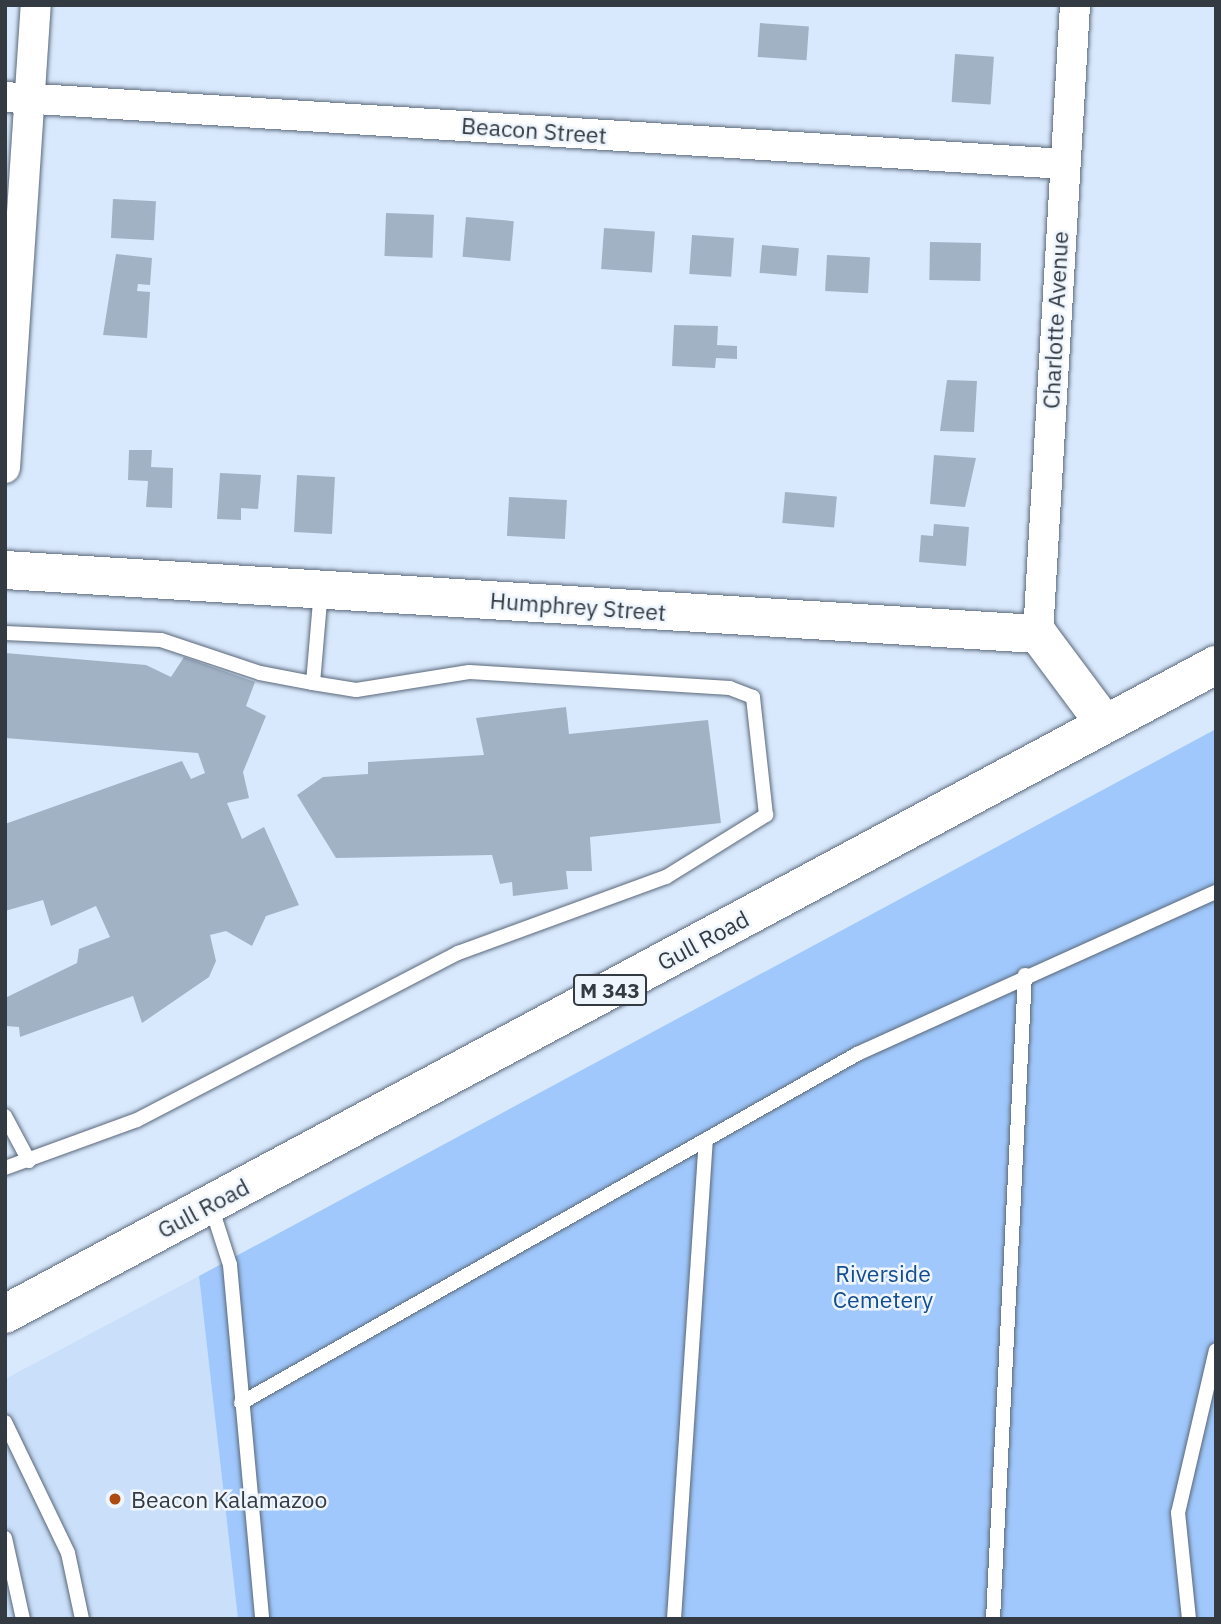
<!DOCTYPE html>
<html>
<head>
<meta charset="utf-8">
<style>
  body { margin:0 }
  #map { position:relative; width:1221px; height:1624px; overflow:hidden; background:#d9e9fd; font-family:"IBM Plex Sans",sans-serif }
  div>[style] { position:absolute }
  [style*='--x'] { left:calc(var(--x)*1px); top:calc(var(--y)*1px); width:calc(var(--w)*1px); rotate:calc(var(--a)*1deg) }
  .built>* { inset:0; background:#cadff9 }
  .green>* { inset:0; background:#a0c8fc }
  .building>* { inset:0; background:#a2b2c5; transform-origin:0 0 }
  .roads { filter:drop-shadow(0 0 2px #5a6879) drop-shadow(0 0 2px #5a6879) }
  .lane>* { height:14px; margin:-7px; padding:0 7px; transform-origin:7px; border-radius:7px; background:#fff }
  .street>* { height:30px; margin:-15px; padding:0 15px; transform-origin:15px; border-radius:15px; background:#fff }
  .secondary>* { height:38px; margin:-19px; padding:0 19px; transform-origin:19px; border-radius:19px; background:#fff }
  .primary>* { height:38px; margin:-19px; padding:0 19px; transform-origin:19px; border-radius:19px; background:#fff }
  .dots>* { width:19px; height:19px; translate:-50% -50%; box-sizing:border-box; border:4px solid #eef5fd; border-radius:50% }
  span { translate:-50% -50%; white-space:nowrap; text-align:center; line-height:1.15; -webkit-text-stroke:5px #eef5fd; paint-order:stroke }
  .shield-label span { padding:2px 5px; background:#eef5fd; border:2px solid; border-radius:5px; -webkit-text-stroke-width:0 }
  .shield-label { font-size:21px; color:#343a42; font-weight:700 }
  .street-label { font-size:23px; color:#343a42 }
  .park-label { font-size:23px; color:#124d8f }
  .poi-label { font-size:23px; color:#343a42 }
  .left { translate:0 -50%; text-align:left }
  .frame { position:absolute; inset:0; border:7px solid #343a42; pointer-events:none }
</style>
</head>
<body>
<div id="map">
  <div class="built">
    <div style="clip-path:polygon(199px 1276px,238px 1619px,5px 1619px,5px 1379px)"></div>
  </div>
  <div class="green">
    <div style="clip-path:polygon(1216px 729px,1216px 1619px,238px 1619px,199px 1276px)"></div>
  </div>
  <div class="building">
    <div style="left:760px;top:23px;width:49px;height:34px;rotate:4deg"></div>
    <div style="left:955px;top:54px;width:39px;height:48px;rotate:4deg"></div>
    <div style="left:113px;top:199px;width:43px;height:39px;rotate:3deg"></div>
    <div style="left:386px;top:213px;width:48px;height:43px;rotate:2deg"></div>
    <div style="left:466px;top:217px;width:48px;height:40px;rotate:5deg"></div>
    <div style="left:604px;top:228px;width:51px;height:41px;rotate:4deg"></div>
    <div style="left:692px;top:235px;width:42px;height:39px;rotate:4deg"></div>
    <div style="left:930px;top:242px;width:51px;height:38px;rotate:1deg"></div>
    <div style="left:762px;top:245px;width:37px;height:28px;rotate:5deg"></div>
    <div style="clip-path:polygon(116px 254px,152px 258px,150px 285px,138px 284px,137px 291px,150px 292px,147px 338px,103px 335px)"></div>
    <div style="left:827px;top:255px;width:43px;height:36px;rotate:3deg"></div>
    <div style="clip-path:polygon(674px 325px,718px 326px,717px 345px,737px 346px,737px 359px,716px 358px,715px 368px,672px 366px)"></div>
    <div style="clip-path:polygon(947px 380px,977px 381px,974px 432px,940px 431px)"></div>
    <div style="clip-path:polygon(129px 450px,152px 450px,151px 467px,173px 468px,172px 508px,146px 507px,148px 481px,128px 480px)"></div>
    <div style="clip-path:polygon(934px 455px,976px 458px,965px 507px,930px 504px)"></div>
    <div style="clip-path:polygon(220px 473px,261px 475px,258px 509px,241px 508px,241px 520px,217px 519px)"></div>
    <div style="left:297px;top:475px;width:38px;height:57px;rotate:3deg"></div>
    <div style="left:785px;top:492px;width:52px;height:31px;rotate:5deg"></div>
    <div style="left:509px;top:497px;width:58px;height:39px;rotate:3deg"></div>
    <div style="clip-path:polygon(934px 524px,969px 527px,966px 566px,919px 562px,921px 535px,933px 536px)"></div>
    <div style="clip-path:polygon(5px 653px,146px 665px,171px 677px,184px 657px,255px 682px,246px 706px,266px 716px,243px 772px,249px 798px,227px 803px,242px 839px,264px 827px,299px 905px,266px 916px,252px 946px,226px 931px,210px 935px,216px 961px,209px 977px,142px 1023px,133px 996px,20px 1037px,19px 1027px,6px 1026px,5px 998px,77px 963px,79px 949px,110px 937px,96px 906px,51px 926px,43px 900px,5px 911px,5px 824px,182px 761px,191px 779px,205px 773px,198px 753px,5px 738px)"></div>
    <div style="clip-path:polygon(566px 707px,569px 734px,708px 720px,721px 823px,590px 837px,592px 871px,566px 871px,568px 889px,513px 896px,512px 882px,500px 884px,492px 855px,336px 858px,297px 795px,323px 777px,368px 774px,368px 762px,484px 755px,476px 718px)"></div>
  </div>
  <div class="roads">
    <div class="lane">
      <div style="--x:5;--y:633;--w:156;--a:2.6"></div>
      <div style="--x:161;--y:640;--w:104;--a:18.4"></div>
      <div style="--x:260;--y:673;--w:54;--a:10.7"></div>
      <div style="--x:5;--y:1116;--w:51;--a:61.9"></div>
      <div style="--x:5;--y:1168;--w:140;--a:-20"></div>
      <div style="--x:137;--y:1120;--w:362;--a:-27.5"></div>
      <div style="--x:458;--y:953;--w:221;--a:-20.1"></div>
      <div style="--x:666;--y:877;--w:118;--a:-31.8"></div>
      <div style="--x:766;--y:815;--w:119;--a:-96.3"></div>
      <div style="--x:753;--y:697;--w:25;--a:-159"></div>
      <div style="--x:730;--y:688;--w:261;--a:-176.5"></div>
      <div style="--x:469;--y:672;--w:114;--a:170.9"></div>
      <div style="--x:356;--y:690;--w:44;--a:-170.8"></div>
      <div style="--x:313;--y:683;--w:93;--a:-85.1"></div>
      <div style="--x:211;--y:1206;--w:62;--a:72.1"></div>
      <div style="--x:230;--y:1265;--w:355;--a:84.8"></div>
      <div style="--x:241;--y:1403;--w:708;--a:-29.53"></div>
      <div style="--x:857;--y:1054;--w:394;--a:-24.3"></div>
      <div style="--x:5;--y:1422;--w:145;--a:64.3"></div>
      <div style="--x:68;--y:1553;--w:67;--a:78"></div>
      <div style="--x:5;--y:1538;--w:83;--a:77.5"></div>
      <div style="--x:674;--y:1619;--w:480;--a:-86.2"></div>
      <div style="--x:993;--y:1619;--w:645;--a:-87.16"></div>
      <div style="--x:1189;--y:1619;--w:107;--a:-95.9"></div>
      <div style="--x:1178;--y:1513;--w:167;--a:-76.9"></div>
    </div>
    <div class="street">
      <div style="--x:5;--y:97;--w:1060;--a:3.62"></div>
      <div style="--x:5;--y:468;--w:464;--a:-86.2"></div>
      <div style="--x:1038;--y:634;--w:630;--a:-86.63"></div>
    </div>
    <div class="secondary">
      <div style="--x:5;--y:570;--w:1035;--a:3.55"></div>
      <div style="--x:1038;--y:634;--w:112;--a:53.3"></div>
    </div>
    <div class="primary">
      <div style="--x:5;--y:1314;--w:1374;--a:-28.19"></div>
    </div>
  </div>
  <div class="dots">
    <div style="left:115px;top:1499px;background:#ad4a10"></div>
  </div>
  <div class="shield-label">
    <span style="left:610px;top:990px">M 343</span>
  </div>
  <div class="street-label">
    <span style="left:534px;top:130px;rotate:4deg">Beacon Street</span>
    <span style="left:1055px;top:320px;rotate:-87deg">Charlotte Avenue</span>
    <span style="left:578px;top:606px;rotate:4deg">Humphrey Street</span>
    <span style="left:703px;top:940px;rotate:-28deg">Gull Road</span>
    <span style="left:203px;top:1208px;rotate:-28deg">Gull Road</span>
  </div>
  <div class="park-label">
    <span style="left:883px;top:1286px">Riverside<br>Cemetery</span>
  </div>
  <div class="poi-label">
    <span class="left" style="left:131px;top:1499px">Beacon Kalamazoo</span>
  </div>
  <div class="frame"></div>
</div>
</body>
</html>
